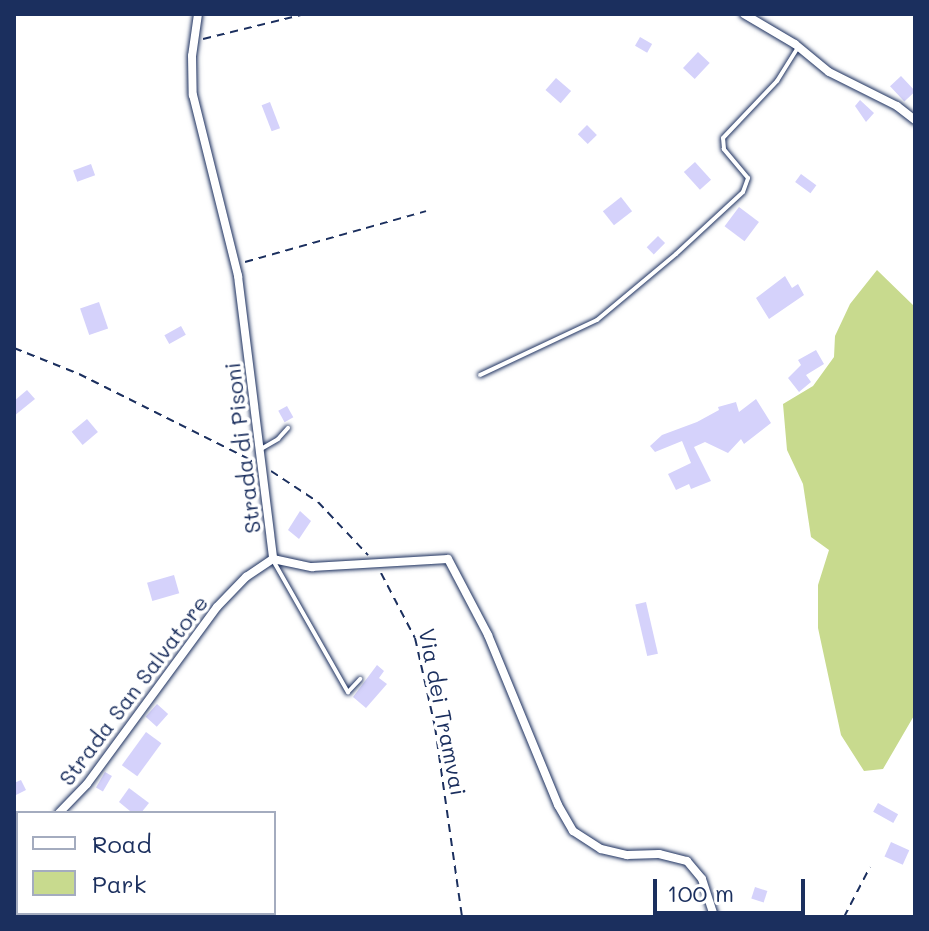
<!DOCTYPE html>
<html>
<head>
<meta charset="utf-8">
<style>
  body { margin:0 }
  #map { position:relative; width:929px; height:931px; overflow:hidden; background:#fff; font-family:Mali,sans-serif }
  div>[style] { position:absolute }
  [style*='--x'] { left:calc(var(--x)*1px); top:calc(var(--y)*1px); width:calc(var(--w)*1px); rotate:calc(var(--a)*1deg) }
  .green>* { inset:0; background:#c8da8e }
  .building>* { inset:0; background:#d5d2fb; transform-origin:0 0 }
  .path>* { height:2px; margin-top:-1px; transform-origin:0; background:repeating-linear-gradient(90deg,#1b2f5e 0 8px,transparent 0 14px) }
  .roads { filter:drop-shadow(0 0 2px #1b2f5e) drop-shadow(0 0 2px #1b2f5e) }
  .lane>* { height:4px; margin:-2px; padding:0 2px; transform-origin:2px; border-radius:2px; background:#fff }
  .street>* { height:8px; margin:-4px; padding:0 4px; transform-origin:4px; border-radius:4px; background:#fff }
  span { translate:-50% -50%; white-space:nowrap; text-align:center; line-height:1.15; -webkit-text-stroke:7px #fff; paint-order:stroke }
  .street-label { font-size:22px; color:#1b2f5e }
  .frame { position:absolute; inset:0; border:16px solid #1b2f5e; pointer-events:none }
  .legend { position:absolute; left:16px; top:811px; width:260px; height:104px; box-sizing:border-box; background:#fff; border:2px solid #a4acbf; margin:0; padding:10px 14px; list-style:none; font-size:24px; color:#1b2f5e }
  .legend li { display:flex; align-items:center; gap:16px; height:40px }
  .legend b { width:40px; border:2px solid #a4acbf }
  .scale { position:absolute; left:653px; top:879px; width:152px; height:36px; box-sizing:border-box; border:4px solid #1b2f5e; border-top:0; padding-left:10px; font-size:24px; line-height:28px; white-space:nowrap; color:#1b2f5e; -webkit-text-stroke:6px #fff; paint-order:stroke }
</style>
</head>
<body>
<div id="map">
  <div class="green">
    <div style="clip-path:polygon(877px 270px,915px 307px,915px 714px,883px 769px,864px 771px,841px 735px,818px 628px,818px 585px,829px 550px,811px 537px,803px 484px,787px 450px,783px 404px,813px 386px,834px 357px,835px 336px,850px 304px)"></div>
  </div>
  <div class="building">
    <div style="left:640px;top:37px;width:14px;height:10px;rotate:30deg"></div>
    <div style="left:698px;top:52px;width:16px;height:22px;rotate:43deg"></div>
    <div style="left:901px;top:76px;width:21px;height:15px;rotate:47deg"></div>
    <div style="left:556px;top:78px;width:20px;height:16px;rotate:41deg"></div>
    <div style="clip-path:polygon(860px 100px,874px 113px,866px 122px,855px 106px)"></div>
    <div style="left:270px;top:102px;width:28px;height:9px;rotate:69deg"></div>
    <div style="left:587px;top:125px;width:14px;height:13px;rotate:45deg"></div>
    <div style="left:695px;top:162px;width:24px;height:15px;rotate:48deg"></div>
    <div style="left:91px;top:164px;width:12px;height:19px;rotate:70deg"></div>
    <div style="left:801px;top:174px;width:19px;height:10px;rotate:36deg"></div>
    <div style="left:621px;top:197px;width:18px;height:23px;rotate:52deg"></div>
    <div style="left:739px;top:207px;width:25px;height:24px;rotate:37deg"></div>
    <div style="left:658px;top:236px;width:10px;height:16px;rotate:45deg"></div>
    <div style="clip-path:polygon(785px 276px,792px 288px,798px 284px,804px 295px,769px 319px,756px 298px)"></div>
    <div style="left:99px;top:302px;width:28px;height:20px;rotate:71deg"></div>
    <div style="left:181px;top:326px;width:10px;height:19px;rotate:61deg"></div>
    <div style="clip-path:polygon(816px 350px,824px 364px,806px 375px,811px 382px,799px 392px,788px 378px,801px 365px,798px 360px)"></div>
    <div style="clip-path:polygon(27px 390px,35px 399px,14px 416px,14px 401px)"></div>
    <div style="clip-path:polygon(756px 399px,771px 423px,744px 444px,741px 439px,728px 453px,705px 442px,694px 447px,711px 481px,691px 489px,689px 484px,676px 490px,668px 474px,691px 463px,682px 441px,655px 452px,650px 446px,662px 435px,697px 422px,719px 410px,718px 407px,736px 402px,739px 412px)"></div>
    <div style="left:287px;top:406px;width:13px;height:10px;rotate:61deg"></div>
    <div style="left:87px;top:419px;width:17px;height:20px;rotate:50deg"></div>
    <div style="clip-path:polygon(300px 511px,311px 521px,299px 539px,288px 530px)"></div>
    <div style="left:174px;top:575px;width:19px;height:28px;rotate:74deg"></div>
    <div style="left:646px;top:602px;width:53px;height:11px;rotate:77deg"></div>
    <div style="clip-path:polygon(377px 665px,384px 671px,379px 678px,387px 684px,366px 708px,353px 697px)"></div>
    <div style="left:157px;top:704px;width:15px;height:17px;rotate:42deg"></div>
    <div style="left:146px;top:732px;width:19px;height:41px;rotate:36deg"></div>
    <div style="left:105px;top:772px;width:8px;height:18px;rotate:30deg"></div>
    <div style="clip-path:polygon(21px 780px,26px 790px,14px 796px,14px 783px)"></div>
    <div style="clip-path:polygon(129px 788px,149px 803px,141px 813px,130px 811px,119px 802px)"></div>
    <div style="left:878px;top:803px;width:23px;height:10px;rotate:29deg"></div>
    <div style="left:891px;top:842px;width:20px;height:16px;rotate:24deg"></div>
    <div style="left:755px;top:887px;width:13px;height:12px;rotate:18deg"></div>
  </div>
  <div class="path">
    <div style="--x:203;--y:39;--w:105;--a:-13.8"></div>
    <div style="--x:245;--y:262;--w:188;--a:-15.7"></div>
    <div style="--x:14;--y:348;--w:70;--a:21.8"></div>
    <div style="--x:79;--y:374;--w:192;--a:26.6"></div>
    <div style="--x:271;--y:471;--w:56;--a:33.4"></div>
    <div style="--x:318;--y:502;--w:73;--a:46.7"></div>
    <div style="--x:381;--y:573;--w:73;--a:62.4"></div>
    <div style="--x:415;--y:638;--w:91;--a:77.3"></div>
    <div style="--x:435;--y:727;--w:192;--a:81.9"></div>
    <div style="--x:844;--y:917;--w:56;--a:-62.5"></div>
  </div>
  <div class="roads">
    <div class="lane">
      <div style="--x:480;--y:375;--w:129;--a:-25.2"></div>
      <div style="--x:597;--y:320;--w:103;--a:-39.9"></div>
      <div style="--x:676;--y:254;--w:91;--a:-42.8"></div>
      <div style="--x:743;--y:192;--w:15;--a:-70"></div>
      <div style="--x:748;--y:178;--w:38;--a:-130"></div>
      <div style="--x:724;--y:149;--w:11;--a:-95"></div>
      <div style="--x:723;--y:138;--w:79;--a:-46.5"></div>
      <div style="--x:777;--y:81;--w:38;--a:-58"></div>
      <div style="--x:261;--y:449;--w:20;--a:-30"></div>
      <div style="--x:278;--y:439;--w:15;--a:-48"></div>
      <div style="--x:274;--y:562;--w:150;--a:60.4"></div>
      <div style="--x:348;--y:692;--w:18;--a:-47"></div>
    </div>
    <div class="street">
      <div style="--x:198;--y:14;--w:42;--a:98.1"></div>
      <div style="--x:192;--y:56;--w:39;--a:89"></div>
      <div style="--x:193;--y:95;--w:187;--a:76"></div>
      <div style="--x:238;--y:276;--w:285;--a:82.9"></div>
      <div style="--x:744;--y:14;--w:59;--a:30.5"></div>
      <div style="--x:795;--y:44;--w:44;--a:39.5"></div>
      <div style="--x:829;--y:72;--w:76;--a:26.6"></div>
      <div style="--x:897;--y:106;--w:23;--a:38"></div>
      <div style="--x:273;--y:559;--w:40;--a:12"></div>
      <div style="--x:312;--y:567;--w:136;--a:-3.4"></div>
      <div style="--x:448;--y:559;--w:86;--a:62.2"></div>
      <div style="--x:488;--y:635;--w:184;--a:67.6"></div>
      <div style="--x:558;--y:805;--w:30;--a:60"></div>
      <div style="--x:573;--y:831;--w:33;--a:33"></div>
      <div style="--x:601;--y:849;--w:27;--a:13"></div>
      <div style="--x:627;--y:855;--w:32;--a:-2"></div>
      <div style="--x:659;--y:854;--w:29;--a:14"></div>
      <div style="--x:687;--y:861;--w:23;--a:50"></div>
      <div style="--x:702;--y:879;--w:40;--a:72"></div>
      <div style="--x:59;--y:813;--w:40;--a:-46"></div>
      <div style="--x:87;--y:784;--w:220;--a:-53.7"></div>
      <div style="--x:217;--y:607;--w:42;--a:-46"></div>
      <div style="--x:246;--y:577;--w:32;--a:-34"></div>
      <div style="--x:14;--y:844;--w:5;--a:-37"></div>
    </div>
  </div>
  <div class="street-label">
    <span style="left:242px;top:448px;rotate:-97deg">Strada di Pisoni</span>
    <span style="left:133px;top:690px;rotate:-53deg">Strada San Salvatore</span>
    <span style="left:443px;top:712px;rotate:79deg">Via dei Tramvai</span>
  </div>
  <div class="frame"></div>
  <ul class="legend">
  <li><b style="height:10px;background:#fff"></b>Road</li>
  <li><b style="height:22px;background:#c8da8e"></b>Park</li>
  </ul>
  <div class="scale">100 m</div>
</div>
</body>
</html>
